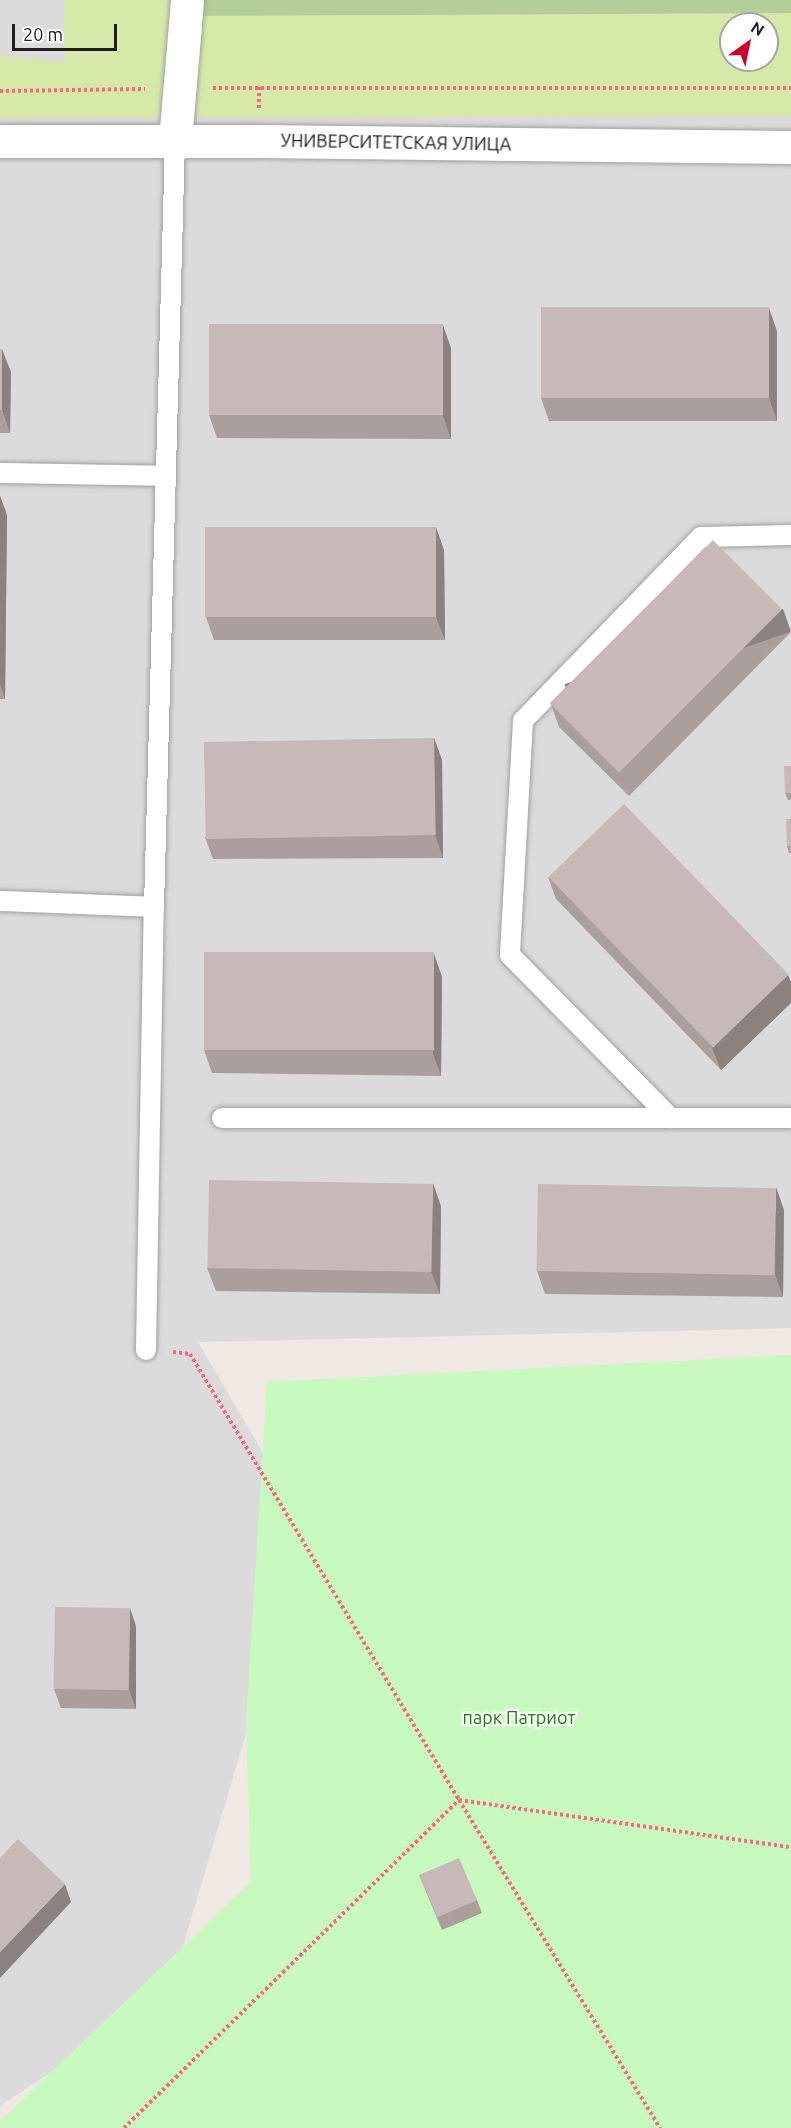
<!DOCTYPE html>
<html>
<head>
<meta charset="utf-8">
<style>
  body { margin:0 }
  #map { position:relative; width:791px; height:2128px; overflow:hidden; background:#efe8e3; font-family:Ubuntu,sans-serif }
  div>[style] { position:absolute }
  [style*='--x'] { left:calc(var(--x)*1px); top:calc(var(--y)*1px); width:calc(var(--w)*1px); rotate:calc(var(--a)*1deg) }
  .residential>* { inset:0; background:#dcdadb }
  .grass>* { inset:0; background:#d7e9a9 }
  .forest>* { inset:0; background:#b4ce98 }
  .park>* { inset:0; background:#c8f9bf }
  .path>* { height:4px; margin-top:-2px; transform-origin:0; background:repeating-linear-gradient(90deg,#fa697b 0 3px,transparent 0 6px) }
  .roads { filter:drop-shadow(0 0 2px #a1a1a1) drop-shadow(0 0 2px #a1a1a1) }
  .service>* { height:20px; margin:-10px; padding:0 10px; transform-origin:10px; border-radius:10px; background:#fff }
  .minor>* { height:33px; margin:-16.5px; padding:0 16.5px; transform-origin:16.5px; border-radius:16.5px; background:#fff }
  .tertiary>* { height:33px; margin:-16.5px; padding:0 16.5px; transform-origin:16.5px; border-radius:16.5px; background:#fff }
  .wall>* { inset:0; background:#aa9f9d }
  .shaded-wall>* { inset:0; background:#8b8280; transform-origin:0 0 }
  .building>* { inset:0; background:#c6b9b7; transform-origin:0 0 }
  span { translate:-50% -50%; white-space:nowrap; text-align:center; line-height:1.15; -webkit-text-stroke:4.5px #fff; paint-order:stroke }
  .street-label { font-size:18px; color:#1d1d1d }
  .park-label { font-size:18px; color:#1b7c0b }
  .north { position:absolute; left:719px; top:12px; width:60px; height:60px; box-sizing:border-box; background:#fff; border:2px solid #a5a5a5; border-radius:50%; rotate:33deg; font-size:16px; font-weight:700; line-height:24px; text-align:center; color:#1d1d1d }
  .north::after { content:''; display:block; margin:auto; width:21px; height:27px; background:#cb002e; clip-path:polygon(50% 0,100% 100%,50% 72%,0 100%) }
  .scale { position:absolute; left:12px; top:24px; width:105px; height:27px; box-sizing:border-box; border:3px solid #1d1d1d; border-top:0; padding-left:8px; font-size:18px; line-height:21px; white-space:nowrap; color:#1d1d1d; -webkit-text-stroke:4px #fff; paint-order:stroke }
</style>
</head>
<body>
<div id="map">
  <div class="residential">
    <div style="clip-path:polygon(evenodd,0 0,186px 0,185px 16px,791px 13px,791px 1328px,198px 1342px,307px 1528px,169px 1993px,0 2106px,0 0,731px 24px,767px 24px,767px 60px,731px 60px,731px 24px)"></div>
  </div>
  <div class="grass">
    <div style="clip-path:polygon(evenodd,64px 0,186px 0,185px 16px,791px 13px,791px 116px,0 118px,0 56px,65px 62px,64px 0,731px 24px,767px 24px,767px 60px,731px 60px,731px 24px)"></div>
  </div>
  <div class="forest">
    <div style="clip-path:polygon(186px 0,791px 0,791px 13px,185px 16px)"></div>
  </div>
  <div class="park">
    <div style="clip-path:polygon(791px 1355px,791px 2128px,0 2128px,0 2121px,251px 1882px,246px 1720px,267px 1382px)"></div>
  </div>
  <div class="path">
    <div style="--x:213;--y:88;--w:578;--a:0"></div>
    <div style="--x:0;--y:91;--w:145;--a:-0.8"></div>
    <div style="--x:259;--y:108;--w:21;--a:-90"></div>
    <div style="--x:173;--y:1352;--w:17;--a:7"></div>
    <div style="--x:190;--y:1354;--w:521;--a:58.9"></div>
    <div style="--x:459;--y:1800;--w:385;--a:58.5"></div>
    <div style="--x:124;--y:2128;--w:469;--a:-44.4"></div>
    <div style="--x:459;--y:1800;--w:335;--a:8.1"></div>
  </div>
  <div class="roads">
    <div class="service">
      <div style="--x:0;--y:473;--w:166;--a:1"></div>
      <div style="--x:791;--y:535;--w:90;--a:178.7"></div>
      <div style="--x:701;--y:537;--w:256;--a:134.1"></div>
      <div style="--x:523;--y:721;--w:234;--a:93.2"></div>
      <div style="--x:510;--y:955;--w:229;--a:45.4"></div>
      <div style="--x:671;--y:1118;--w:120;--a:0"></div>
      <div style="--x:0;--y:901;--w:154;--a:2.2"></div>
      <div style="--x:222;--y:1118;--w:449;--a:0"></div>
      <div style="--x:146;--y:1350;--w:443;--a:-89"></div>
      <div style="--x:154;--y:907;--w:766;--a:-88.43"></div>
    </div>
    <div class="minor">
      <div style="--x:175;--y:141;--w:142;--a:-85.1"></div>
    </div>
    <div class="tertiary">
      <div style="--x:0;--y:141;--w:258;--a:0"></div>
      <div style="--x:258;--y:141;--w:533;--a:0.64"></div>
    </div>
  </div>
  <div class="wall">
    <div style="clip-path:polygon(777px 331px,777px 421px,549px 421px,541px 398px)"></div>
    <div style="clip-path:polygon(451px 348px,451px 439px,217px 438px,209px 415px)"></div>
    <div style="clip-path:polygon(0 349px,11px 372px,10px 433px,0 433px)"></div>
    <div style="clip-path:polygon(0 496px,7px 515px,5px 699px,0 699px)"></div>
    <div style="clip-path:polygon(444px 550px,445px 640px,214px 640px,206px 617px)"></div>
    <div style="clip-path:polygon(783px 609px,791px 632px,629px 796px,559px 727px,551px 704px)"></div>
    <div style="clip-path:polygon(434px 738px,442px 760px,443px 858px,213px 859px,205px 837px)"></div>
    <div style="clip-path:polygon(791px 766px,791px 800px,788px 800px,785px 793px)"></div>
    <div style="clip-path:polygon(791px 819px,791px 853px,789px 853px,787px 846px)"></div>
    <div style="clip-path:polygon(548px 877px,791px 982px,791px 1003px,721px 1070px,556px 899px)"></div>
    <div style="clip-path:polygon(434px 954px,442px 977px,441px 1076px,212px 1073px,204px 1050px)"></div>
    <div style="clip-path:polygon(441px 1206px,440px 1294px,216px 1291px,207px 1268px)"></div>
    <div style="clip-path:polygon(784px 1210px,783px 1297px,545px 1294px,537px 1271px)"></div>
    <div style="clip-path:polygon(136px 1626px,136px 1709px,61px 1708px,54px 1689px)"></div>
    <div style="clip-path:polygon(419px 1875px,477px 1900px,482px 1913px,442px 1930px)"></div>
  </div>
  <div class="shaded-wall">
    <div style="clip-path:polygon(769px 308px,777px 331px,777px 421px,769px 398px)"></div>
    <div style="clip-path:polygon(443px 325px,451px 348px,451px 439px,443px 416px)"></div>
    <div style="clip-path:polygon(2px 349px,11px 372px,10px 433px,2px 410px)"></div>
    <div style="clip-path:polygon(0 496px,7px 515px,5px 699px,0 684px)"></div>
    <div style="clip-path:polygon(436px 527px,444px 550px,445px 640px,436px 617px)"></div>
    <div style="left:783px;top:609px;width:24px;height:231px;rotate:71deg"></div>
    <div style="clip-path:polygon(434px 738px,442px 760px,443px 858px,435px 835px)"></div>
    <div style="clip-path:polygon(434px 954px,442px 977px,441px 1076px,433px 1054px)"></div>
    <div style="clip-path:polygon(788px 975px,791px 982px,791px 1003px,721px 1070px,712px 1048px)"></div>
    <div style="clip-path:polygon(433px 1183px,441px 1206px,440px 1294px,431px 1272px)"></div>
    <div style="clip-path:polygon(776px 1187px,784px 1210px,783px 1297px,775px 1274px)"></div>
    <div style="clip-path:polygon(130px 1608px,136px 1626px,136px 1709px,129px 1690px)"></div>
    <div style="clip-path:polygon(65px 1884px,71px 1902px,0 1978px,0 1952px)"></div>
  </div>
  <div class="building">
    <div style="left:541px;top:307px;width:228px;height:91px"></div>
    <div style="left:209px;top:324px;width:234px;height:91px"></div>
    <div style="left:0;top:349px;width:2px;height:61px"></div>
    <div style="left:436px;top:527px;width:90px;height:231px;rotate:90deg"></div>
    <div style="left:713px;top:540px;width:98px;height:231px;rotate:45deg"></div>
    <div style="left:434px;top:738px;width:97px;height:230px;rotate:89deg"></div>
    <div style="clip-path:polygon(784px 766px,791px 766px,791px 793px,785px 793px)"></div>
    <div style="left:624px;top:804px;width:237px;height:105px;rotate:46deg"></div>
    <div style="clip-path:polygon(786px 819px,791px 819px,791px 846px,787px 846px)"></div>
    <div style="left:204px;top:952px;width:230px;height:98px"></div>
    <div style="left:209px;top:1180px;width:224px;height:88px;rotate:1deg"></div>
    <div style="left:538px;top:1184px;width:238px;height:87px;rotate:1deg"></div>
    <div style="left:55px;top:1607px;width:75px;height:82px;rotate:1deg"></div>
    <div style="clip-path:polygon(18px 1839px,65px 1884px,0 1952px,0 1858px)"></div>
    <div style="left:459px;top:1858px;width:46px;height:43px;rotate:67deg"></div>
  </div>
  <div class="street-label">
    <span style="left:396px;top:142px;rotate:1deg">УНИВЕРСИТЕТСКАЯ УЛИЦА</span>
  </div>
  <div class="park-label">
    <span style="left:519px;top:1717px">парк Патриот</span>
  </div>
  <div class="north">N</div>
  <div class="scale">20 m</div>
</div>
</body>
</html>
